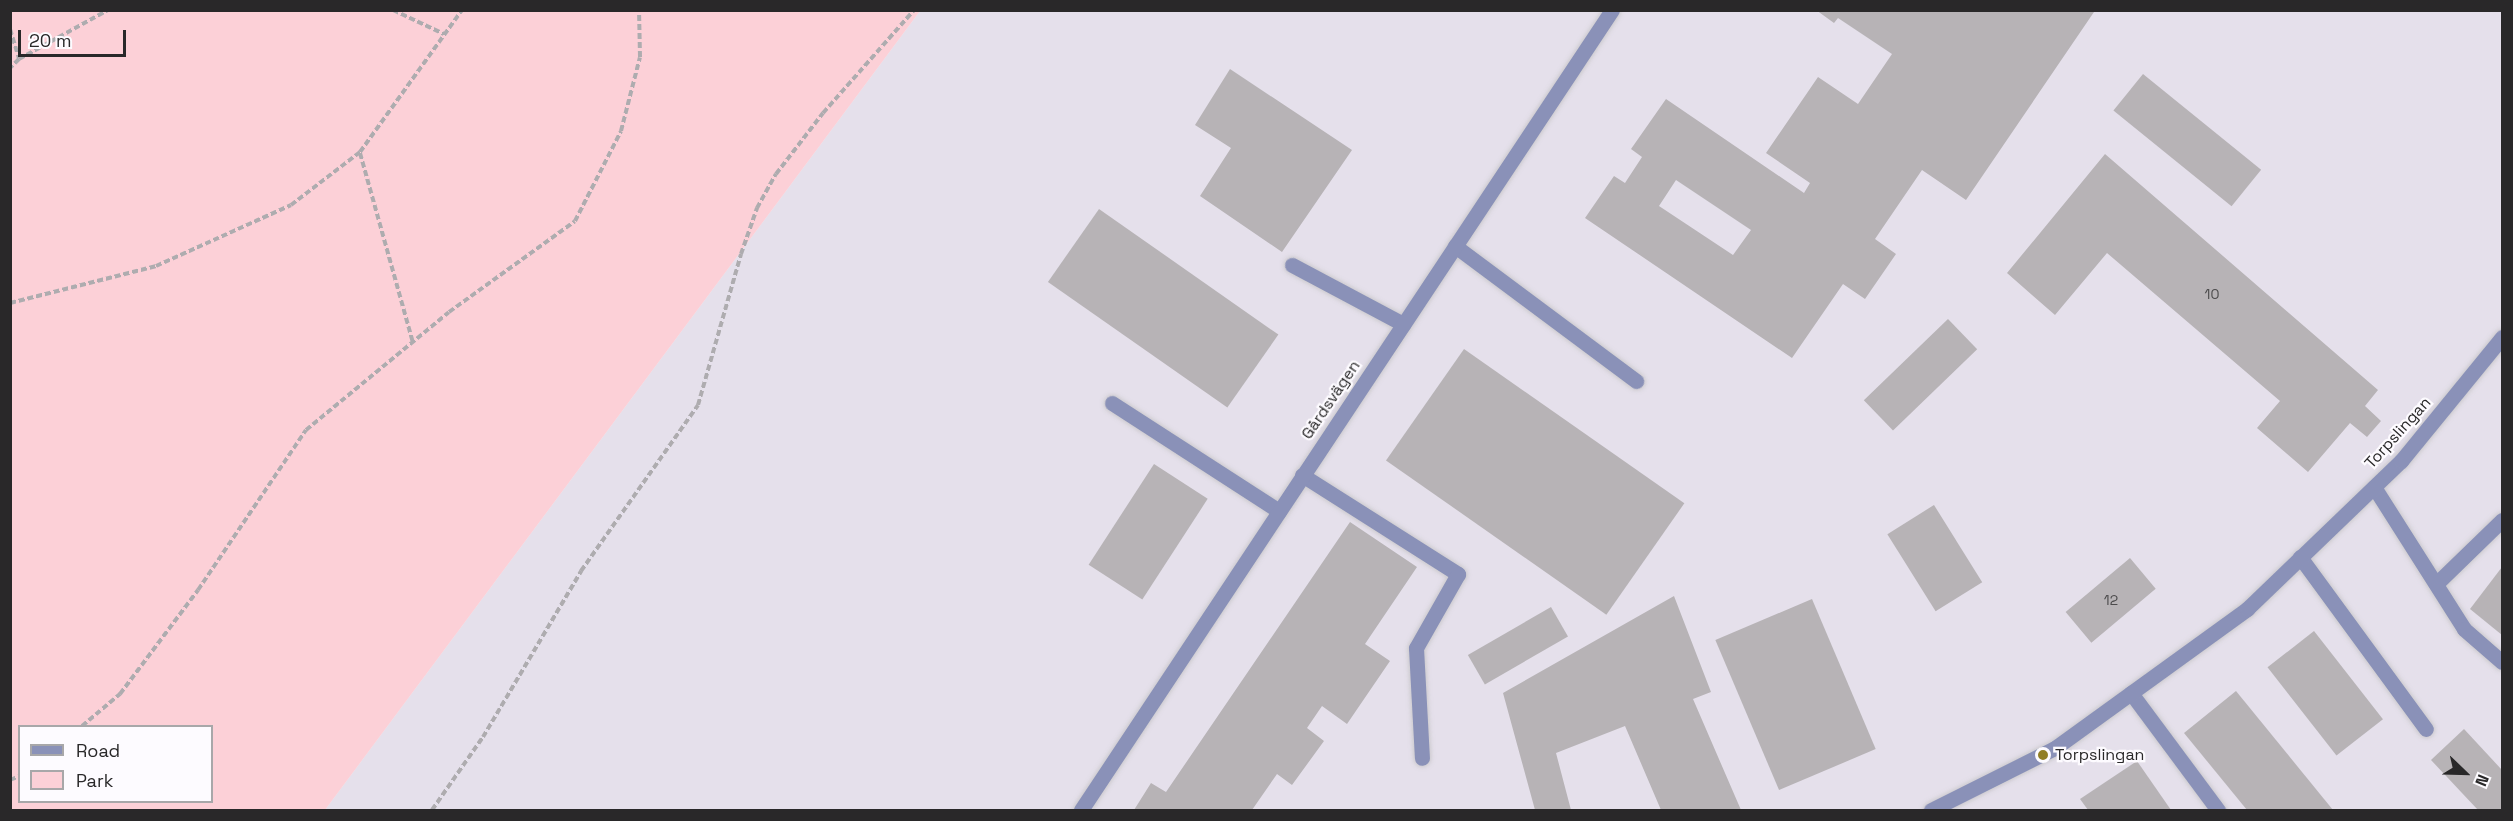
<!DOCTYPE html>
<html>
<head>
<meta charset="utf-8">
<style>
  body { margin:0 }
  #map { position:relative; width:2513px; height:821px; overflow:hidden; background:#f0eef2; font-family:"Space Grotesk",sans-serif }
  div>[style] { position:absolute }
  [style*='--x'] { left:calc(var(--x)*1px); top:calc(var(--y)*1px); width:calc(var(--w)*1px); rotate:calc(var(--a)*1deg) }
  .built>* { inset:0; background:#e5e0eb }
  .green>* { inset:0; background:#fcd0d7 }
  .building>* { inset:0; background:#b7b3b6; transform-origin:0 0 }
  .path>* { height:4px; margin-top:-2px; transform-origin:0; background:repeating-linear-gradient(90deg,#aeacaf 0 6px,transparent 0 9px) }
  .roads { filter:drop-shadow(0 0 2px #cccace) drop-shadow(0 0 2px #cccace) }
  .service>* { height:15px; margin:-7.5px; padding:0 7.5px; transform-origin:7.5px; border-radius:7.5px; background:#8a91b8 }
  .minor>* { height:15px; margin:-7.5px; padding:0 7.5px; transform-origin:7.5px; border-radius:7.5px; background:#8a91b8 }
  .dots>* { width:16px; height:16px; translate:-50% -50%; box-sizing:border-box; border:3px solid #fdfbff; border-radius:50% }
  span { translate:-50% -50%; white-space:nowrap; text-align:center; line-height:1.15; -webkit-text-stroke:4.5px #fdfbff; paint-order:stroke }
  .number-label { font-size:14px; color:#4c4b4c }
  .number-label span { -webkit-text-stroke-width:0 }
  .street-label { font-size:16px; color:#292829 }
  .poi-label { font-size:16px; color:#292829 }
  .left { translate:0 -50%; text-align:left }
  .frame { position:absolute; inset:0; border:12px solid #292829; pointer-events:none }
  .legend { position:absolute; left:18px; top:725px; width:195px; height:78px; box-sizing:border-box; background:#fdfbff; border:2px solid #a8a7a9; margin:0; padding:8px 10px; list-style:none; font-size:18px; color:#292829 }
  .legend li { display:flex; align-items:center; gap:12px; height:30px }
  .legend b { width:30px; border:2px solid #a8a7a9 }
  .north { position:absolute; left:2435px; top:743px; width:60px; height:60px; -webkit-text-stroke:4px #fdfbff; paint-order:stroke; rotate:113deg; font-size:16px; font-weight:700; line-height:24px; text-align:center; color:#292829 }
  .north::after { content:''; display:block; margin:auto; width:21px; height:27px; background:#292829; clip-path:polygon(50% 0,100% 100%,50% 72%,0 100%) }
  .scale { position:absolute; left:18px; top:30px; width:108px; height:27px; box-sizing:border-box; border:3px solid #292829; border-top:0; padding-left:8px; font-size:18px; line-height:21px; white-space:nowrap; color:#292829; -webkit-text-stroke:4px #fdfbff; paint-order:stroke }
</style>
</head>
<body>
<div id="map">
  <div class="built">
    <div style="clip-path:polygon(920px 11px,2502px 11px,2502px 810px,325px 810px)"></div>
  </div>
  <div class="green">
    <div style="clip-path:polygon(evenodd,10px 11px,11px 10px,920px 11px,325px 810px,11px 810px,10px 11px,20px 726px,212px 726px,212px 802px,20px 802px,20px 726px)"></div>
  </div>
  <div class="building">
    <div style="clip-path:polygon(evenodd,1816px 10px,2094px 12px,1966px 200px,1922px 170px,1875px 239px,1896px 254px,1865px 299px,1843px 284px,1792px 358px,1585px 218px,1614px 176px,1625px 183px,1642px 157px,1631px 149px,1666px 99px,1804px 193px,1810px 183px,1766px 153px,1818px 77px,1858px 104px,1892px 54px,1838px 18px,1834px 23px,1816px 10px,1676px 180px,1751px 230px,1733px 255px,1659px 206px,1676px 180px)"></div>
    <div style="clip-path:polygon(1230px 69px,1352px 150px,1282px 252px,1200px 196px,1231px 148px,1195px 125px)"></div>
    <div style="left:2143px;top:74px;width:152px;height:47px;rotate:39deg"></div>
    <div style="clip-path:polygon(2105px 154px,2378px 390px,2365px 406px,2381px 421px,2367px 437px,2350px 423px,2308px 472px,2257px 428px,2280px 401px,2107px 253px,2055px 315px,2007px 273px)"></div>
    <div style="left:1099px;top:209px;width:219px;height:89px;rotate:35deg"></div>
    <div style="left:1948px;top:319px;width:42px;height:117px;rotate:46deg"></div>
    <div style="left:1464px;top:349px;width:269px;height:136px;rotate:35deg"></div>
    <div style="left:1154px;top:464px;width:64px;height:120px;rotate:33deg"></div>
    <div style="left:1934px;top:505px;width:91px;height:55px;rotate:58deg"></div>
    <div style="clip-path:polygon(1350px 522px,1417px 567px,1365px 644px,1390px 661px,1347px 724px,1322px 706px,1307px 728px,1324px 741px,1292px 785px,1277px 774px,1252px 810px,1134px 810px,1151px 783px,1166px 792px)"></div>
    <div style="left:2130px;top:558px;width:40px;height:84px;rotate:50deg"></div>
    <div style="clip-path:polygon(2502px 567px,2502px 635px,2470px 609px)"></div>
    <div style="clip-path:polygon(1674px 596px,1711px 692px,1693px 699px,1741px 810px,1661px 810px,1625px 726px,1556px 753px,1571px 810px,1535px 810px,1503px 693px)"></div>
    <div style="left:1812px;top:599px;width:163px;height:105px;rotate:67deg"></div>
    <div style="left:1551px;top:607px;width:34px;height:96px;rotate:60deg"></div>
    <div style="left:2314px;top:631px;width:112px;height:59px;rotate:52deg"></div>
    <div style="clip-path:polygon(2236px 691px,2333px 810px,2247px 810px,2184px 733px)"></div>
    <div style="clip-path:polygon(2464px 729px,2502px 770px,2502px 810px,2478px 810px,2431px 760px)"></div>
    <div style="clip-path:polygon(2137px 761px,2171px 810px,2088px 810px,2080px 799px)"></div>
  </div>
  <div class="path">
    <div style="--x:393;--y:10;--w:56;--a:25.2"></div>
    <div style="--x:10;--y:29;--w:31;--a:73"></div>
    <div style="--x:19;--y:59;--w:13;--a:135"></div>
    <div style="--x:19;--y:59;--w:102;--a:-28.8"></div>
    <div style="--x:360;--y:153;--w:197;--a:74.4"></div>
    <div style="--x:10;--y:303;--w:151;--a:-14.2"></div>
    <div style="--x:156;--y:266;--w:148;--a:-24.3"></div>
    <div style="--x:291;--y:205;--w:87;--a:-37.5"></div>
    <div style="--x:360;--y:152;--w:175;--a:-54.3"></div>
    <div style="--x:82;--y:726;--w:50;--a:-40.1"></div>
    <div style="--x:120;--y:694;--w:130;--a:-53.1"></div>
    <div style="--x:198;--y:590;--w:193;--a:-56"></div>
    <div style="--x:306;--y:430;--w:185;--a:-39.5"></div>
    <div style="--x:449;--y:312;--w:155;--a:-35.8"></div>
    <div style="--x:575;--y:221;--w:101;--a:-62.9"></div>
    <div style="--x:621;--y:131;--w:76;--a:-75.6"></div>
    <div style="--x:640;--y:57;--w:47;--a:-91.2"></div>
    <div style="--x:10;--y:780;--w:11;--a:-22"></div>
    <div style="--x:432;--y:810;--w:89;--a:-55.1"></div>
    <div style="--x:483;--y:737;--w:193;--a:-59.4"></div>
    <div style="--x:581;--y:571;--w:203;--a:-54.8"></div>
    <div style="--x:698;--y:405;--w:157;--a:-74.1"></div>
    <div style="--x:741;--y:254;--w:49;--a:-70.8"></div>
    <div style="--x:757;--y:208;--w:39;--a:-61"></div>
    <div style="--x:776;--y:174;--w:77;--a:-52.4"></div>
    <div style="--x:823;--y:113;--w:137;--a:-48.5"></div>
  </div>
  <div class="roads">
    <div class="service">
      <div style="--x:1455;--y:246;--w:226;--a:36.7"></div>
      <div style="--x:1292;--y:265;--w:126;--a:28"></div>
      <div style="--x:1112;--y:403;--w:199;--a:32.9"></div>
      <div style="--x:1302;--y:475;--w:185;--a:32.4"></div>
      <div style="--x:1458;--y:574;--w:85;--a:119.6"></div>
      <div style="--x:1416;--y:648;--w:110;--a:86.9"></div>
      <div style="--x:2374;--y:487;--w:168;--a:57.6"></div>
      <div style="--x:2464;--y:629;--w:50;--a:41"></div>
      <div style="--x:2300;--y:557;--w:213;--a:53.8"></div>
      <div style="--x:2436;--y:584;--w:92;--a:-44.1"></div>
      <div style="--x:2131;--y:693;--w:146;--a:53.4"></div>
    </div>
    <div class="minor">
      <div style="--x:1081;--y:810;--w:960;--a:-56.43"></div>
      <div style="--x:1931;--y:810;--w:139;--a:-26.6"></div>
      <div style="--x:2055;--y:748;--w:237;--a:-35.9"></div>
      <div style="--x:2247;--y:609;--w:214;--a:-43.9"></div>
      <div style="--x:2401;--y:461;--w:160;--a:-50.8"></div>
    </div>
  </div>
  <div class="dots">
    <div style="left:2043px;top:755px;background:#917e25"></div>
  </div>
  <div class="number-label">
    <span style="left:2212px;top:294px">10</span>
    <span style="left:2111px;top:600px">12</span>
  </div>
  <div class="street-label">
    <span style="left:1331px;top:400px;rotate:-56deg">Gårdsvägen</span>
    <span style="left:2398px;top:433px;rotate:-48deg">Torpslingan</span>
  </div>
  <div class="poi-label">
    <span class="left" style="left:2055px;top:755px">Torpslingan</span>
  </div>
  <div class="frame"></div>
  <ul class="legend">
  <li><b style="height:8px;background:#8a91b8"></b>Road</li>
  <li><b style="height:16px;background:#fcd0d7"></b>Park</li>
  </ul>
  <div class="north">N</div>
  <div class="scale">20 m</div>
</div>
</body>
</html>
